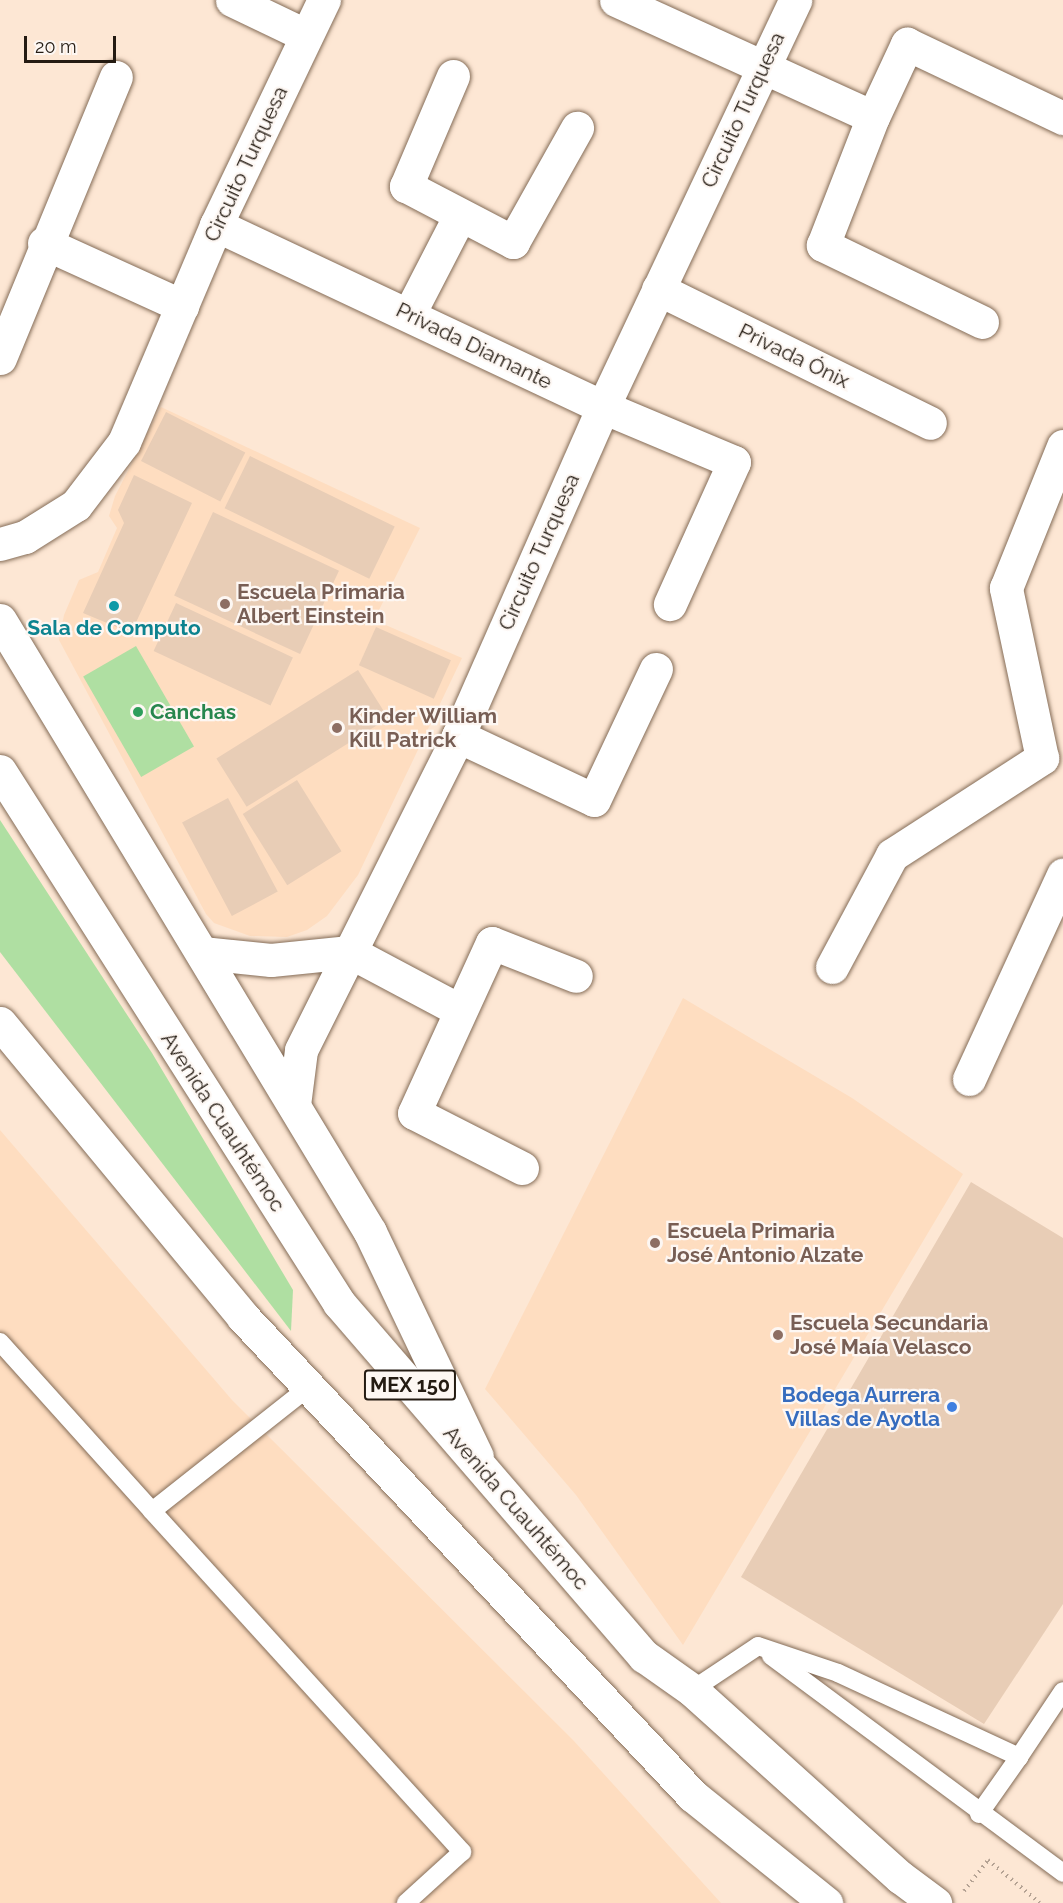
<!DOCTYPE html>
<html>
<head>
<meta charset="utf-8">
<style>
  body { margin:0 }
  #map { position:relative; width:1063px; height:1903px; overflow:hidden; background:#fde7d4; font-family:Raleway,sans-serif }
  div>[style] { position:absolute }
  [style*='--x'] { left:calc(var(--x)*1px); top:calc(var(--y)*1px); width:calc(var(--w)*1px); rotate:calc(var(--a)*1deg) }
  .built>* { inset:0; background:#feddc0 }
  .green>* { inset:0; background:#afdfa2; transform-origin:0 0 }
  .building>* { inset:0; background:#e8cdb6; transform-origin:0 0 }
  .path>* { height:4px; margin-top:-2px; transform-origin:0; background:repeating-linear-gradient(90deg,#b4a293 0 1.5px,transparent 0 6px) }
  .roads { filter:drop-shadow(0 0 2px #846c57) drop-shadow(0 0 2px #846c57) }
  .service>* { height:18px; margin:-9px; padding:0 9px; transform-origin:9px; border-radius:9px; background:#fff }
  .minor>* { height:33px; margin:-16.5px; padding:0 16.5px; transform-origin:16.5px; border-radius:16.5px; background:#fff }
  .primary>* { height:33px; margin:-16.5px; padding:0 16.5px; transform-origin:16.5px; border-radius:16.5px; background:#fff }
  .dots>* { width:16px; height:16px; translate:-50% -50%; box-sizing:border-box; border:3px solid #fdf7f3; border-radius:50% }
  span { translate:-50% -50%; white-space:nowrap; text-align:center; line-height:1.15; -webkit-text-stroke:4.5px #fdf7f3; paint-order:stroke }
  .shield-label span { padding:2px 4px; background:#fdf7f3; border:2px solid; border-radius:4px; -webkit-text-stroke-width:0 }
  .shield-label { font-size:20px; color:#241b12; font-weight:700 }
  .street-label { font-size:21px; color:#241b12 }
  .education-label { font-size:21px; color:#785e54; font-weight:700 }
  .left { translate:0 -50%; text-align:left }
  .culture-label { font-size:21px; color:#0d838f; font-weight:700 }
  .leisure-label { font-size:21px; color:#27864d; font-weight:700 }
  .shop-label { font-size:21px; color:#366cbe; font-weight:700 }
  .right { translate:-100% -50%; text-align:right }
  .scale { position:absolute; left:24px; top:36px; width:92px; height:27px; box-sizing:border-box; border:3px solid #241b12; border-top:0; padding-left:8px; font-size:18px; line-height:21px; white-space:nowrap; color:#241b12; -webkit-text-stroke:4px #fdf7f3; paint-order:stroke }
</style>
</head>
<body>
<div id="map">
  <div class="built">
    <div style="clip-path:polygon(161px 407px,420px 528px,374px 620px,462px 658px,358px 875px,327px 916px,307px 930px,287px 937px,250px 936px,214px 923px,206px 914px,59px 640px,64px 615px,79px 580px,98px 572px,117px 528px,109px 516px,115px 496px)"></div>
    <div style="clip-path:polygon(683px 998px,852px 1098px,963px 1174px,683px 1645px,576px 1495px,485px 1389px)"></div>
    <div style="clip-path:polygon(0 1130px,232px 1400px,573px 1740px,721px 1903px,0 1903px)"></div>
  </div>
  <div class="green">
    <div style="left:136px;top:646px;width:116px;height:61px;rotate:60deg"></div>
    <div style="clip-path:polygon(0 820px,152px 1053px,293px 1290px,291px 1331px,0 952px)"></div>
  </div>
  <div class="building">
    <div style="left:166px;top:412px;width:89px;height:55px;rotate:27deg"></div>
    <div style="left:250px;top:456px;width:161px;height:58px;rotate:26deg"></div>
    <div style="clip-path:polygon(134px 475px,192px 503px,131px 633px,83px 613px,124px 523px,118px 510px)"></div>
    <div style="left:213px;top:512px;width:139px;height:92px;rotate:25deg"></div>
    <div style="left:176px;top:603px;width:129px;height:53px;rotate:25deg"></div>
    <div style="left:376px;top:627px;width:82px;height:42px;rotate:24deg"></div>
    <div style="left:358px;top:670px;width:57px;height:167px;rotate:58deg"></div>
    <div style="left:297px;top:780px;width:84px;height:64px;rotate:58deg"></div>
    <div style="left:228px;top:798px;width:106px;height:52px;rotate:62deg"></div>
    <div style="clip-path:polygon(971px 1182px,1063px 1238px,1063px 1604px,984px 1724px,741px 1577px)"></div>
  </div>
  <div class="path">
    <div style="--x:964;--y:1891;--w:39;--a:-52"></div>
    <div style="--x:988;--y:1860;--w:67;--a:39.6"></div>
  </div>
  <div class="roads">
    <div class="service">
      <div style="--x:0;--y:1342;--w:227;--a:48"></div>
      <div style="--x:309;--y:1387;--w:200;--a:141.7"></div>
      <div style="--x:152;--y:1511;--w:461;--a:47.7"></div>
      <div style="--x:462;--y:1852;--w:76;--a:137.7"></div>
      <div style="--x:771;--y:1656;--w:364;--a:36.6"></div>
      <div style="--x:692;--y:1690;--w:79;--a:-33.7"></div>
      <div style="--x:758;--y:1646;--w:84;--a:18.6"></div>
      <div style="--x:838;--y:1673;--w:200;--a:24.9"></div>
      <div style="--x:1019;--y:1757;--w:79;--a:-56.3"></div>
      <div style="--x:979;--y:1814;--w:70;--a:-54.9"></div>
    </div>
    <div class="minor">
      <div style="--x:232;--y:0;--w:81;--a:25.6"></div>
      <div style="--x:616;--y:0;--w:282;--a:24.5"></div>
      <div style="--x:453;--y:76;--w:120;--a:113.1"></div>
      <div style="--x:406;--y:186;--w:121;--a:27.6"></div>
      <div style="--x:513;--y:242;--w:131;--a:-60.7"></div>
      <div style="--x:216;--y:225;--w:428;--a:25.2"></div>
      <div style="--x:603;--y:407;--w:142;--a:22.8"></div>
      <div style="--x:734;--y:462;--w:156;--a:114.3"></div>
      <div style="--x:44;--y:243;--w:152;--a:24.5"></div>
      <div style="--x:658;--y:289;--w:303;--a:26.2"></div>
      <div style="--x:409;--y:314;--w:109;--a:-62.7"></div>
      <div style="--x:982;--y:322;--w:177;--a:-154.2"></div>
      <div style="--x:823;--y:245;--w:137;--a:-68.7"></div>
      <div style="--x:873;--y:117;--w:81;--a:-65"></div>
      <div style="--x:907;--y:44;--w:173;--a:25.4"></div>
      <div style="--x:0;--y:358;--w:304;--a:-67.6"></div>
      <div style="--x:0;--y:544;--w:26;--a:-16"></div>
      <div style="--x:25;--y:537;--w:60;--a:-32.1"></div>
      <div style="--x:76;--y:505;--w:79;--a:-52.7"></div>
      <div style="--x:124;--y:442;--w:236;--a:-67"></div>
      <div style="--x:216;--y:225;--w:250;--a:-64.4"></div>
      <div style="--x:0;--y:620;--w:715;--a:58.84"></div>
      <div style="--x:370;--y:1232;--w:248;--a:64.5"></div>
      <div style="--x:458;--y:736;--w:150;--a:25.2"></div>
      <div style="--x:594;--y:800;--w:145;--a:-64.7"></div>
      <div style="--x:1042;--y:758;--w:174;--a:-102"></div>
      <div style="--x:1006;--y:588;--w:153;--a:-68.1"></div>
      <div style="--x:202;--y:953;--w:69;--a:5.8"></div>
      <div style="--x:271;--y:960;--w:79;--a:-5.8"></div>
      <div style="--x:350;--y:952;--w:123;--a:28"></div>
      <div style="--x:832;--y:967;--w:127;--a:-61.8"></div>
      <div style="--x:892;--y:855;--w:179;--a:-32.9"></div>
      <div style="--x:969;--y:1079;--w:225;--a:-65.3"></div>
      <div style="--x:294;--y:1105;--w:55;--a:-82.7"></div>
      <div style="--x:301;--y:1050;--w:351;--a:-63.4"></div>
      <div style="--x:458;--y:736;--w:360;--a:-66.2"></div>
      <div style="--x:603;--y:407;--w:450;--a:-64.7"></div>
      <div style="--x:522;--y:1168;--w:121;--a:-153"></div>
      <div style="--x:414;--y:1113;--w:187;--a:-65.4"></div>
      <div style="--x:492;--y:943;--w:90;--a:21.4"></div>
    </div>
    <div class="primary">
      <div style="--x:0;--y:771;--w:631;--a:57.49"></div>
      <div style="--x:339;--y:1303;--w:467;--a:49.2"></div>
      <div style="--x:644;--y:1656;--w:59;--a:35.3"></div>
      <div style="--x:692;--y:1690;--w:280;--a:42"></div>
      <div style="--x:900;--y:1877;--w:44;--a:36.6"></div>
      <div style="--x:0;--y:1023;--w:381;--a:50.4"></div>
      <div style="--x:243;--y:1317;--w:657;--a:46.79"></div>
      <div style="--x:693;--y:1796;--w:171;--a:38.8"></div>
    </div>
  </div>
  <div class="dots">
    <div style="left:225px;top:604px;background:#8d6e63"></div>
    <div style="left:114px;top:606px;background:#0f9aa8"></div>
    <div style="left:138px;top:712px;background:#2e9e5b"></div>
    <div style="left:337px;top:728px;background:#8d6e63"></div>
    <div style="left:655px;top:1243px;background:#8d6e63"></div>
    <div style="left:778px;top:1335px;background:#8d6e63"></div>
    <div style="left:952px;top:1407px;background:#3f7fe0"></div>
  </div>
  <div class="shield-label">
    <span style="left:410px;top:1385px">MEX 150</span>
  </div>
  <div class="street-label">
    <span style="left:743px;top:110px;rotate:-65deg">Circuito Turquesa</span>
    <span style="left:246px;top:164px;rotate:-65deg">Circuito Turquesa</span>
    <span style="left:474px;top:346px;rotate:26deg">Privada Diamante</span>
    <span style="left:794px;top:356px;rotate:26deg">Privada Ónix</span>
    <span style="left:539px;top:552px;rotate:-66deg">Circuito Turquesa</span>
    <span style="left:223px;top:1122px;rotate:57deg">Avenida Cuauhtémoc</span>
    <span style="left:516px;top:1508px;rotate:49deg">Avenida Cuauhtémoc</span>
  </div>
  <div class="education-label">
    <span class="left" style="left:237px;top:604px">Escuela Primaria<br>Albert Einstein</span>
    <span class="left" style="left:349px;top:728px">Kinder William<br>Kill Patrick</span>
    <span class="left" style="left:667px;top:1243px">Escuela Primaria<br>José Antonio Alzate</span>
    <span class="left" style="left:790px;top:1335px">Escuela Secundaria<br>José Maía Velasco</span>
  </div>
  <div class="culture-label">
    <span style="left:114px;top:628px">Sala de Computo</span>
  </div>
  <div class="leisure-label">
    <span class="left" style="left:150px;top:712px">Canchas</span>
  </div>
  <div class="shop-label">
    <span class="right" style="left:940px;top:1407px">Bodega Aurrera<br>Villas de Ayotla</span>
  </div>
  <div class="scale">20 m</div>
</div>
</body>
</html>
